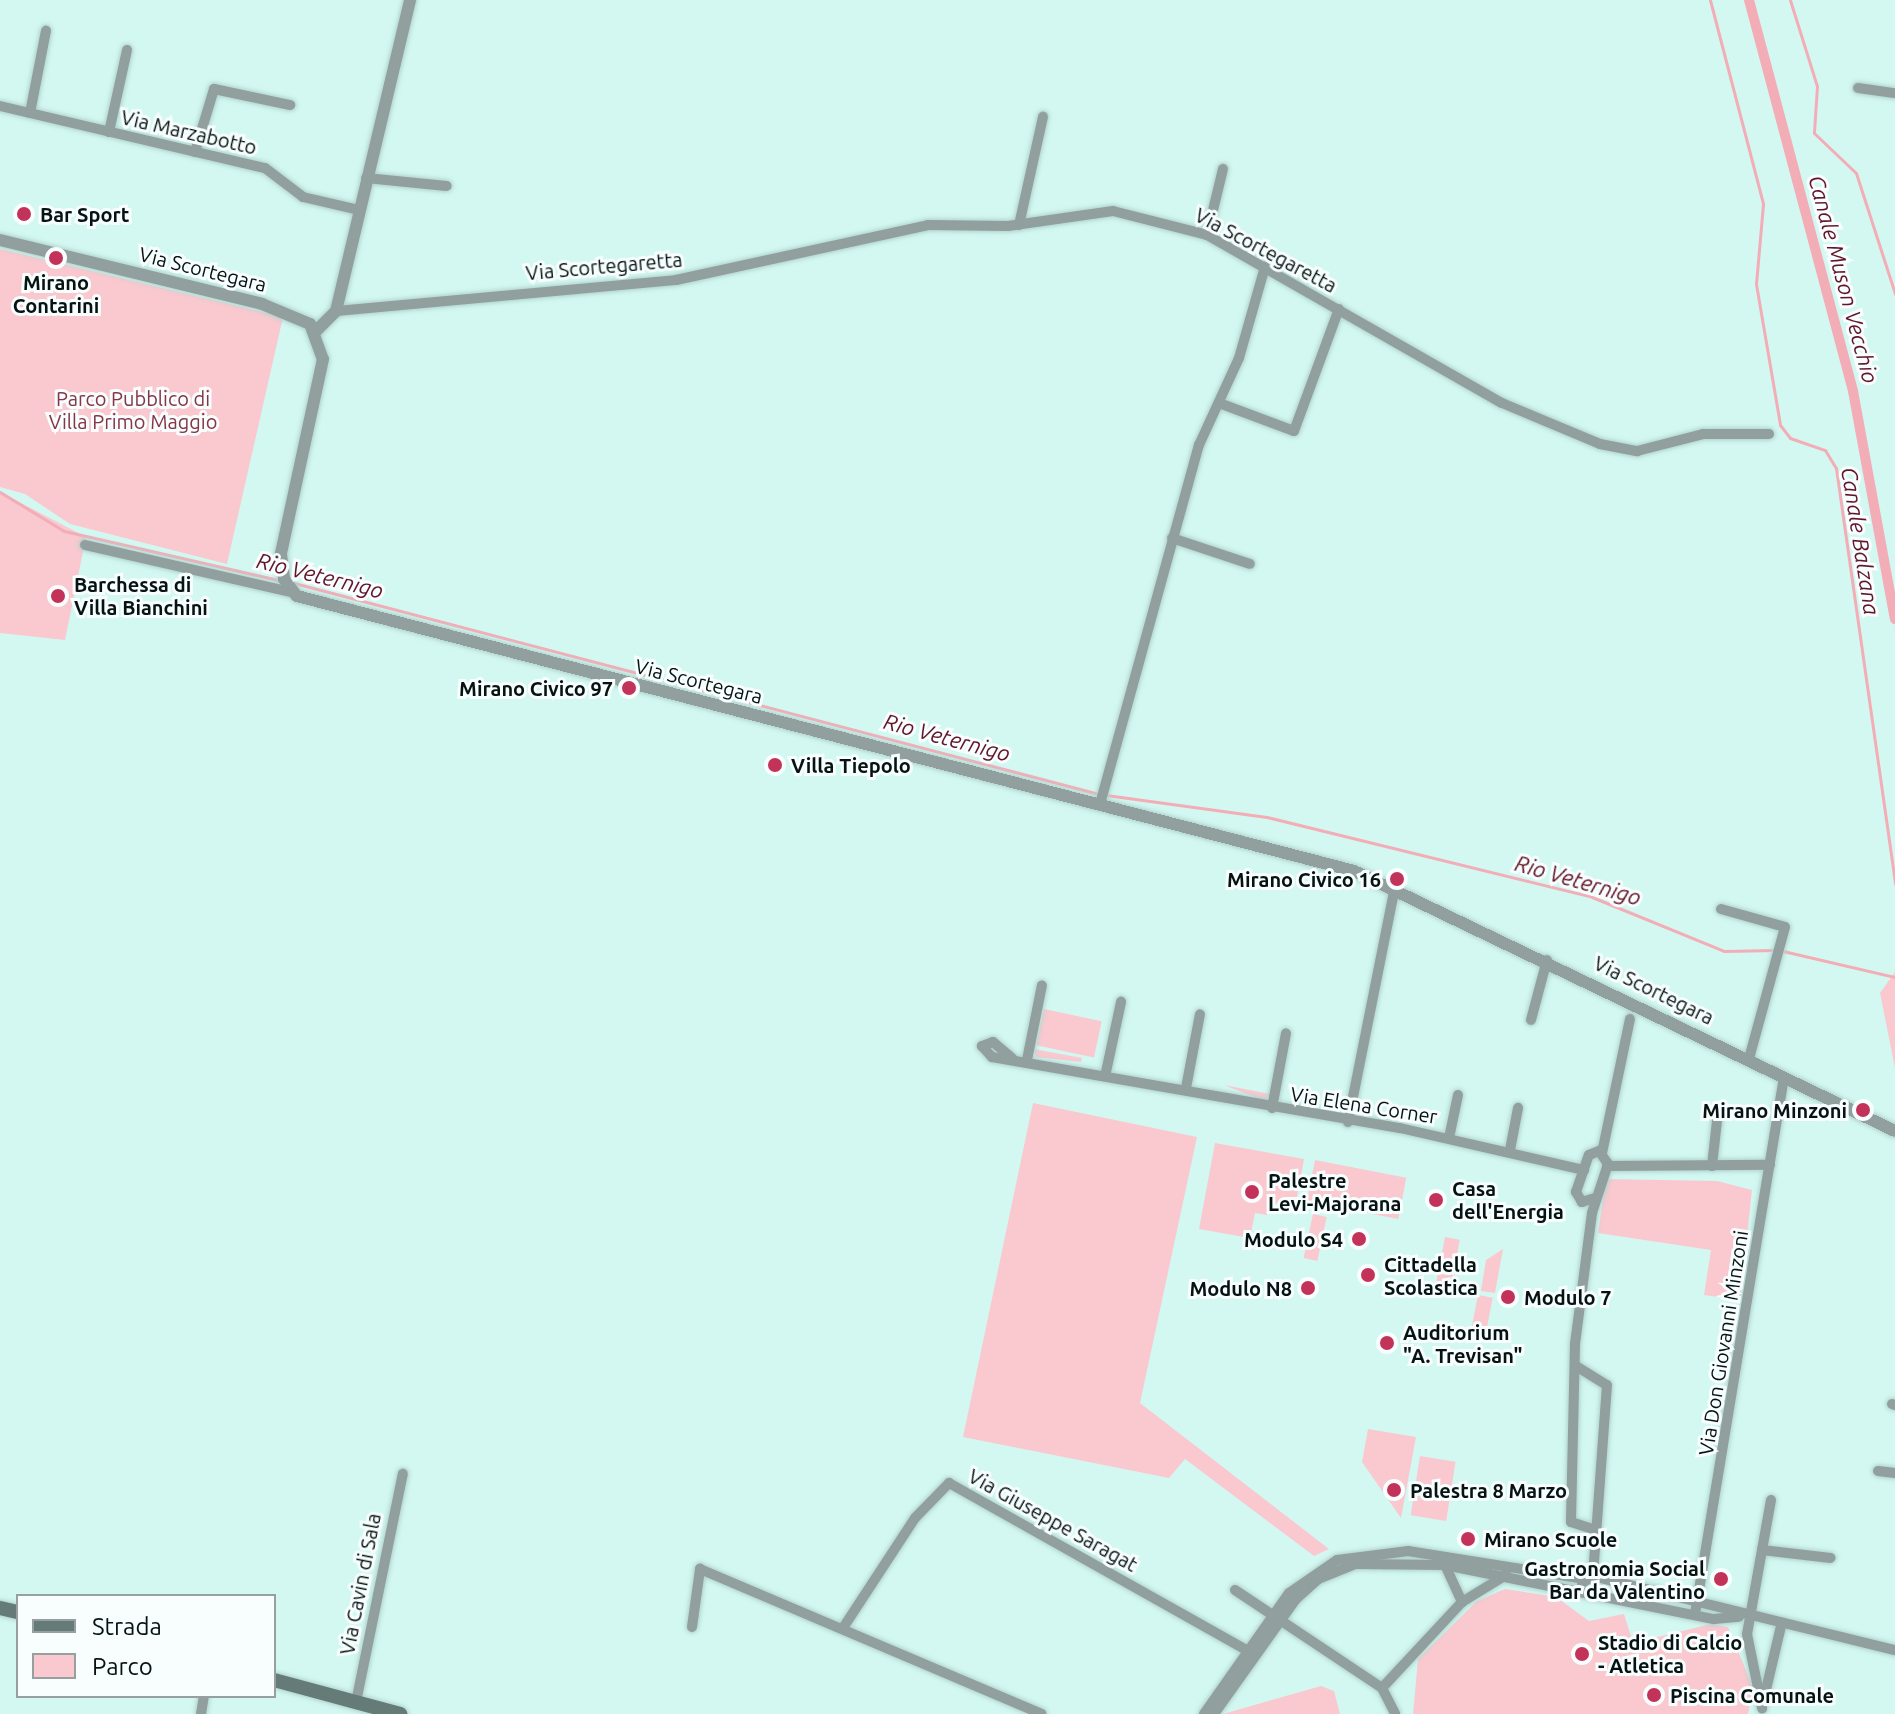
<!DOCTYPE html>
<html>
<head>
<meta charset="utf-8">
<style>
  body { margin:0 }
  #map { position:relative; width:1895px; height:1714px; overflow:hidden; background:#d3f8f2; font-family:Ubuntu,sans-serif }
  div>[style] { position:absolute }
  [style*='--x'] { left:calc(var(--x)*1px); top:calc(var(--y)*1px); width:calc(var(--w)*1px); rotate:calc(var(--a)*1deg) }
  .green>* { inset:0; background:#f9c9cf; transform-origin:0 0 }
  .stream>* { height:3px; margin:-1.5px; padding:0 1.5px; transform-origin:1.5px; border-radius:1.5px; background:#f3adb7 }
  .canal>* { height:10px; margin:-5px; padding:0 5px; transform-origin:5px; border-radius:5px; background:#f3adb7 }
  .roads { filter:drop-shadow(0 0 2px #b2d3ce) drop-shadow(0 0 2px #b2d3ce) }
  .minor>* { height:10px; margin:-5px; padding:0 5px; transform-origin:5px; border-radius:5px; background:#91a09e }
  .tertiary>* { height:12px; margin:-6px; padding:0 6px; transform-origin:6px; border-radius:6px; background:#91a09e }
  .secondary>* { height:14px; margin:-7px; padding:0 7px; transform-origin:7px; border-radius:7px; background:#647b77 }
  .dots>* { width:22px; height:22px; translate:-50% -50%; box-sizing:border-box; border:4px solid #f7fefd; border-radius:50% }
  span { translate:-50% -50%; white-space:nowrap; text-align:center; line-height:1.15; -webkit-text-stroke:6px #f7fefd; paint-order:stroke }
  .street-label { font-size:20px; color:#061312 }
  .poi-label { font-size:20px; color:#061312; font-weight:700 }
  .left { translate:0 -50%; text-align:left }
  .right { translate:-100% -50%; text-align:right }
  .park-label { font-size:20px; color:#863547 }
  .water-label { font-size:22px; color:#64142a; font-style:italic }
  .legend { position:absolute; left:16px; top:1594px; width:260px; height:104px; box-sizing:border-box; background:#f7fefd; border:2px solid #97a09f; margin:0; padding:10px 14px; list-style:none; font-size:24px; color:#061312 }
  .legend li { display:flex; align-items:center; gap:16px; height:40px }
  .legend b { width:40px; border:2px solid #97a09f }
</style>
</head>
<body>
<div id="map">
  <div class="green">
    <div style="clip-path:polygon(0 249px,283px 317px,227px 564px,70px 524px,25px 494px,0 487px)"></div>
    <div style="clip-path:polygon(0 492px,86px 537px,65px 640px,0 633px)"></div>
    <div style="clip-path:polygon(1895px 972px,1895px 1068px,1880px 993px)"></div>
    <div style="left:1044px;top:1009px;width:59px;height:37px;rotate:12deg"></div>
    <div style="clip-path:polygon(1034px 1049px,1082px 1058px,1081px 1062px,1036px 1057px)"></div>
    <div style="clip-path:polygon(1224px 1085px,1270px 1094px,1265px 1101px)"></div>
    <div style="clip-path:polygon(1033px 1103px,1197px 1137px,1140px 1403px,1329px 1549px,1314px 1556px,1185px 1459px,1169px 1478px,963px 1437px)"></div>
    <div style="clip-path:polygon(1215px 1143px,1304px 1159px,1295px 1207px,1270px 1202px,1267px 1215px,1255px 1213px,1250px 1238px,1199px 1229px)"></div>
    <div style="left:1315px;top:1160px;width:93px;height:42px;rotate:11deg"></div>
    <div style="clip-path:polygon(1606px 1179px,1717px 1181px,1752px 1190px,1740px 1300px,1704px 1295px,1711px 1250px,1598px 1233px)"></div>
    <div style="left:1313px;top:1214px;width:14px;height:45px;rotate:12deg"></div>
    <div style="left:1445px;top:1237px;width:15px;height:45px;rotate:11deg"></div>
    <div style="clip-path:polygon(1503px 1249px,1495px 1293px,1481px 1291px,1486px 1260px)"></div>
    <div style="left:1478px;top:1295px;width:15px;height:45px;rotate:11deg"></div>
    <div style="clip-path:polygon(1368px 1429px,1416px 1437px,1401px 1518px,1362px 1462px)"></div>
    <div style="left:1420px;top:1456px;width:36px;height:60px;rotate:9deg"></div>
    <div style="clip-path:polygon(1505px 1589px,1556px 1597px,1589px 1621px,1624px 1614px,1633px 1643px,1711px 1624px,1728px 1627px,1753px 1687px,1748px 1714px,1413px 1714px,1418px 1659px,1477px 1601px)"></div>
    <div style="clip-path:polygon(1321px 1686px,1334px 1691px,1340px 1714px,1223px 1714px)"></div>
  </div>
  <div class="stream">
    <div style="--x:1710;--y:0;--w:211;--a:75.4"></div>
    <div style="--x:1763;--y:204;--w:80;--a:95"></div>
    <div style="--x:1756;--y:284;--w:143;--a:80.3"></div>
    <div style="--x:1780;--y:425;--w:16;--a:52"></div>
    <div style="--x:1790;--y:438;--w:37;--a:19"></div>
    <div style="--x:1825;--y:450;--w:21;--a:59"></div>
    <div style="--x:1836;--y:468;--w:420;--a:81.9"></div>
    <div style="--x:1790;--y:0;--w:90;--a:72.6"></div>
    <div style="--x:1817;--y:86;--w:47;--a:93.7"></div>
    <div style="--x:1814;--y:133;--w:58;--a:43.6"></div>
    <div style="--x:1856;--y:173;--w:127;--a:72.1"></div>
    <div style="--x:0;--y:492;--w:75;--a:31.4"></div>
    <div style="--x:64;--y:531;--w:224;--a:12.9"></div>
    <div style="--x:294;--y:583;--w:832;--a:14.69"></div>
    <div style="--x:1106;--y:795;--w:162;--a:7.8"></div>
    <div style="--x:1267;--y:817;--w:335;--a:13.8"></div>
    <div style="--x:1592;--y:897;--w:143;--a:22.2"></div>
    <div style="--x:1724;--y:951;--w:51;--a:-1.1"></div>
    <div style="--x:1783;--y:951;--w:115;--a:13.1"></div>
  </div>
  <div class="canal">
    <div style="--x:1749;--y:0;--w:405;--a:75.1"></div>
    <div style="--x:1853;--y:391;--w:232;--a:79.6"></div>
  </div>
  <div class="roads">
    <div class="minor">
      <div style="--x:1858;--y:88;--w:37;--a:8"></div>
      <div style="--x:0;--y:106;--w:272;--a:13.2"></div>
      <div style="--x:265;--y:168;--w:48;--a:37.3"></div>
      <div style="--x:303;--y:197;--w:57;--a:13.1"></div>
      <div style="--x:30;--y:113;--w:84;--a:-79"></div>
      <div style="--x:109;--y:132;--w:84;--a:-77.6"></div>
      <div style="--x:195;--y:152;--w:66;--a:-73.2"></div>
      <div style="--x:214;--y:89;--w:78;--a:11.9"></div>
      <div style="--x:366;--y:178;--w:81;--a:5.6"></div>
      <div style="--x:1019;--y:225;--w:111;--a:-77.5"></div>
      <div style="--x:1207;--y:235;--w:68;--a:-76.4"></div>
      <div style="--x:336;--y:311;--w:341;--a:-5.2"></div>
      <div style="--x:676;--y:280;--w:258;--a:-12.3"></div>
      <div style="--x:928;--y:225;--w:80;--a:0.7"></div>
      <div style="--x:1008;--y:226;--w:106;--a:-8.1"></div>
      <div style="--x:1113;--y:211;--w:97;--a:14.3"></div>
      <div style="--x:1207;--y:235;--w:339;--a:29.7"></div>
      <div style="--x:1502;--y:403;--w:106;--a:22.7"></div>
      <div style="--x:1600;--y:444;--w:38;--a:11"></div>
      <div style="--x:1637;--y:451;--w:68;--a:-14.4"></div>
      <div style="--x:1703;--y:434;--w:66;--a:0"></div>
      <div style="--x:1219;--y:403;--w:80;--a:20.5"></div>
      <div style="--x:1294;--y:431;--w:130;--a:-69.8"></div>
      <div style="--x:1172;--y:538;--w:82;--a:18.4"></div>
      <div style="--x:85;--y:545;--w:211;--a:12.9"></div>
      <div style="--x:1100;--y:804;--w:372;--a:-74.6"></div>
      <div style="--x:1199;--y:445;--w:96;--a:-65.3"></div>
      <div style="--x:1239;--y:358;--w:95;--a:-74.1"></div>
      <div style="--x:1721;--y:909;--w:66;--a:15.7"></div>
      <div style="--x:1785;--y:927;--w:137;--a:105.3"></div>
      <div style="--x:1531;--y:1020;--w:62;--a:-75.1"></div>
      <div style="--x:1012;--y:1058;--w:25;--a:-140"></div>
      <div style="--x:993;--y:1042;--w:12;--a:160"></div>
      <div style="--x:982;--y:1046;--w:15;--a:48"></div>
      <div style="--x:992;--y:1057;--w:414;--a:9.9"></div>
      <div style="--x:1400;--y:1128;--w:189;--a:12.9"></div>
      <div style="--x:1027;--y:1060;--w:76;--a:-78.7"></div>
      <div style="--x:1106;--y:1072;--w:72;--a:-77.9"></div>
      <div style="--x:1186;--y:1088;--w:75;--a:-79.3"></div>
      <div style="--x:1272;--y:1108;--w:76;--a:-79.4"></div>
      <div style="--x:1348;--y:1122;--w:241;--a:-78.7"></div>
      <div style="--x:1449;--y:1138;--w:44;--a:-78.2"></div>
      <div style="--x:1510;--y:1150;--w:43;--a:-79.2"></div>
      <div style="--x:1602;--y:1153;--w:137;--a:-78.2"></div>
      <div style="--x:1607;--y:1166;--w:163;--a:-0.4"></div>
      <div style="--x:1712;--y:1166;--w:54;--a:-83.7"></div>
      <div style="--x:1595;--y:1198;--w:14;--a:163"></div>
      <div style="--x:1582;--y:1202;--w:12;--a:-121"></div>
      <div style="--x:1576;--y:1192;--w:39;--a:-71"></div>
      <div style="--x:1589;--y:1155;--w:11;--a:-22"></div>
      <div style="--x:1599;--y:1151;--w:16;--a:55"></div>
      <div style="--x:1608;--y:1164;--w:52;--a:108.1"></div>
      <div style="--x:1592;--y:1213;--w:132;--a:97.4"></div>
      <div style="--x:1575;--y:1344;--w:178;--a:91.3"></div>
      <div style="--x:1571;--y:1522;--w:26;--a:18"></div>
      <div style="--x:1576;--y:1366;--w:36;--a:32"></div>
      <div style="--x:1607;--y:1385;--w:192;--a:94.2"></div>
      <div style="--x:1892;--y:1404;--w:3;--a:18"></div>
      <div style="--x:1878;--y:1471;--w:17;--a:7"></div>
      <div style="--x:1771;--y:1500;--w:51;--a:100.2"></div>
      <div style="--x:1762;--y:1550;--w:69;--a:6.6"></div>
      <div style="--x:1762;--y:1550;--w:85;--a:100.1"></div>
      <div style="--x:1747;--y:1634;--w:76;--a:78.5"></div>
      <div style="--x:1445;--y:1565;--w:41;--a:65.3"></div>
      <div style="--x:1582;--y:1583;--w:13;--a:-32"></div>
      <div style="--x:1593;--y:1576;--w:311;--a:13.8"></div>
      <div style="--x:1235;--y:1590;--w:177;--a:33.7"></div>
      <div style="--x:1382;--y:1688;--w:29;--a:63"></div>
      <div style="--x:1695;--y:1614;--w:544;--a:-80.59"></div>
      <div style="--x:692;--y:1627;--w:59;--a:-82.1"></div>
      <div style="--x:700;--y:1569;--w:371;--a:23"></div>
      <div style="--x:843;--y:1628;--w:131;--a:-56.8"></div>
      <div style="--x:915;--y:1518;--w:49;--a:-45.8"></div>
      <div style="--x:949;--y:1483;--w:351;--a:29.3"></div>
      <div style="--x:1382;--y:1688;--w:117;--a:-47.1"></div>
      <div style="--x:1462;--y:1602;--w:52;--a:-31.5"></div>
      <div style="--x:1764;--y:1698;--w:74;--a:-76.7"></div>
      <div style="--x:356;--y:1702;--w:233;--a:-78.4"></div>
      <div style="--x:201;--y:1714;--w:18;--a:-81"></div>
      <div style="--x:1204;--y:1714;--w:148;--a:-54.9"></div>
      <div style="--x:1289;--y:1593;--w:58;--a:-34.5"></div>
      <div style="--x:1337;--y:1560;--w:72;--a:-7.2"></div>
      <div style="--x:1408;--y:1551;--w:178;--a:9"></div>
      <div style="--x:1214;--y:1714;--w:141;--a:-54.5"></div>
      <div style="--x:1296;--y:1599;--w:30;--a:-42"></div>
      <div style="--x:1318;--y:1579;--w:40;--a:-22"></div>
      <div style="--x:1355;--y:1564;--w:90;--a:0.6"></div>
      <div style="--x:1445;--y:1565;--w:274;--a:11.4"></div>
      <div style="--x:1714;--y:1619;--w:25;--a:-5"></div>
    </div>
    <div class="tertiary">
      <div style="--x:0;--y:240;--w:270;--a:13.7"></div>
      <div style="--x:262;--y:304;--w:52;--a:22.6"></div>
      <div style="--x:310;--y:324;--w:37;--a:70"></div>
      <div style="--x:323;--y:359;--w:199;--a:102.2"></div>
      <div style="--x:281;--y:554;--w:25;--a:83"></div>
      <div style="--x:284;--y:579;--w:21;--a:53"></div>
      <div style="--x:297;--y:596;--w:1092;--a:14.58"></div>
      <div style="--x:1354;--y:871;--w:600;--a:25.67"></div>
      <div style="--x:316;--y:331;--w:28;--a:-45"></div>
      <div style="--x:336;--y:311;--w:320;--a:-76.6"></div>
    </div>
    <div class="secondary">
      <div style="--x:0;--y:1608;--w:18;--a:13"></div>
      <div style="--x:274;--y:1680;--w:131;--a:15.1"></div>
    </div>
  </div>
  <div class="dots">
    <div style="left:24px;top:214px;background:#c23259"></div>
    <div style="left:56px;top:258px;background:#c23259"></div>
    <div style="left:58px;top:596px;background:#c23259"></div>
    <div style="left:629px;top:688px;background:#c23259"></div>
    <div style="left:775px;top:765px;background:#c23259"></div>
    <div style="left:1397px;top:879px;background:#c23259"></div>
    <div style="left:1863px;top:1110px;background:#c23259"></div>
    <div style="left:1252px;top:1192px;background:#c23259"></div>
    <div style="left:1436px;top:1200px;background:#c23259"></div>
    <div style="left:1359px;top:1239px;background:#c23259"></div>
    <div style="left:1368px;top:1275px;background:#c23259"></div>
    <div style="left:1308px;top:1288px;background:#c23259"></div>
    <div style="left:1508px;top:1297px;background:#c23259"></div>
    <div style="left:1387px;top:1343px;background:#c23259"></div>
    <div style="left:1394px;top:1490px;background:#c23259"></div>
    <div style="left:1468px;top:1539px;background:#c23259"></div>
    <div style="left:1721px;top:1579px;background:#c23259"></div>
    <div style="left:1582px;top:1654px;background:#c23259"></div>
    <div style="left:1654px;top:1695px;background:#c23259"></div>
  </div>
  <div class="street-label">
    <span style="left:189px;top:132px;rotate:13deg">Via Marzabotto</span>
    <span style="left:1266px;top:250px;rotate:28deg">Via Scortegaretta</span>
    <span style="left:604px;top:266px;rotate:-5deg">Via Scortegaretta</span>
    <span style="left:203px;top:269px;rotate:14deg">Via Scortegara</span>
    <span style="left:699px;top:681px;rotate:14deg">Via Scortegara</span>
    <span style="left:1654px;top:990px;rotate:26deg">Via Scortegara</span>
    <span style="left:1364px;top:1105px;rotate:9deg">Via Elena Corner</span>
    <span style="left:1723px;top:1343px;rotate:-81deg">Via Don Giovanni Minzoni</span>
    <span style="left:1053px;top:1520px;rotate:29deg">Via Giuseppe Saragat</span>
    <span style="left:360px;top:1584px;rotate:-79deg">Via Cavin di Sala</span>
  </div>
  <div class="poi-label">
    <span class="left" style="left:40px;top:214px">Bar Sport</span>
    <span style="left:56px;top:294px">Mirano<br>Contarini</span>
    <span class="left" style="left:74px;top:596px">Barchessa di<br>Villa Bianchini</span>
    <span class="right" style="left:613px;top:688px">Mirano Civico 97</span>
    <span class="left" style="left:791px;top:765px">Villa Tiepolo</span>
    <span class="right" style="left:1381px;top:879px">Mirano Civico 16</span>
    <span class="right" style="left:1847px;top:1110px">Mirano Minzoni</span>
    <span class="left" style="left:1268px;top:1192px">Palestre<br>Levi-Majorana</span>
    <span class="left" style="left:1452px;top:1200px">Casa<br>dell'Energia</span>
    <span class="right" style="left:1343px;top:1239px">Modulo S4</span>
    <span class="left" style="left:1384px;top:1276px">Cittadella<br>Scolastica</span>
    <span class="right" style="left:1292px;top:1288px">Modulo N8</span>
    <span class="left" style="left:1524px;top:1297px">Modulo 7</span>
    <span class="left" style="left:1403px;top:1344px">Auditorium<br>"A. Trevisan"</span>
    <span class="left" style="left:1410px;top:1490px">Palestra 8 Marzo</span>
    <span class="left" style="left:1484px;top:1539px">Mirano Scuole</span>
    <span class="right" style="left:1705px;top:1580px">Gastronomia Social<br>Bar da Valentino</span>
    <span class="left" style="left:1598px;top:1654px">Stadio di Calcio<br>- Atletica</span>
    <span class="left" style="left:1670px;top:1695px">Piscina Comunale</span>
  </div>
  <div class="park-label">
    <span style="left:133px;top:410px">Parco Pubblico di<br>Villa Primo Maggio</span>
  </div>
  <div class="water-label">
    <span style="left:1844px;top:279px;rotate:75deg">Canale Muson Vecchio</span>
    <span style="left:1861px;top:541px;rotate:81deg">Canale Balzana</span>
    <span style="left:320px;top:575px;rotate:14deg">Rio Veternigo</span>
    <span style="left:947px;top:737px;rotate:15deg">Rio Veternigo</span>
    <span style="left:1578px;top:880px;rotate:16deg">Rio Veternigo</span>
  </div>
  <ul class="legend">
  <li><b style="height:10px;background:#647b77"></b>Strada</li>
  <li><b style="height:22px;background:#f9c9cf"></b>Parco</li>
  </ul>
</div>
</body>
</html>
